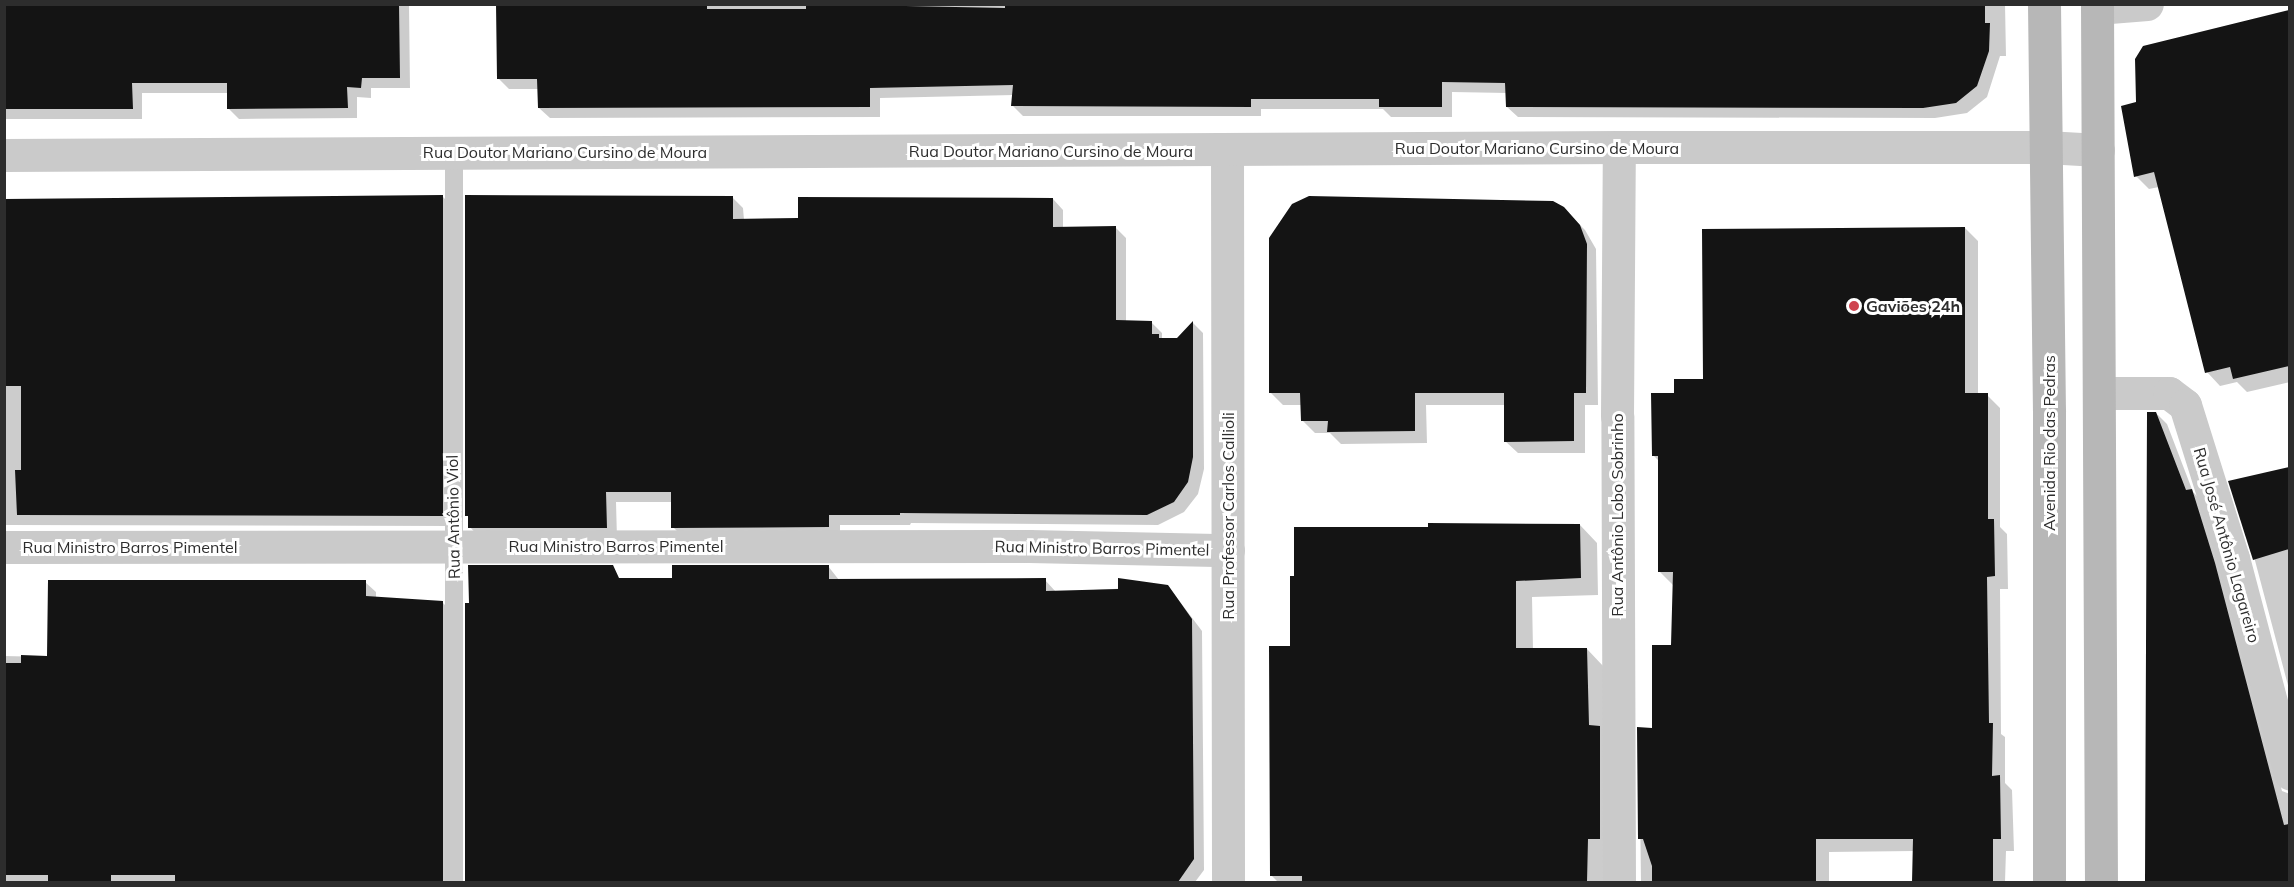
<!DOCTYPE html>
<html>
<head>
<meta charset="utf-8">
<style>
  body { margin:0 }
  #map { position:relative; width:2294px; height:887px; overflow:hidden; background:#fff; font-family:Mulish,sans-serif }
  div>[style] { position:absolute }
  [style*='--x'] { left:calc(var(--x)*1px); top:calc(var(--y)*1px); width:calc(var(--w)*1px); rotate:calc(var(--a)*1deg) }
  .shadow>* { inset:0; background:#0003 }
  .building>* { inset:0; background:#141414 }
  .lane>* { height:18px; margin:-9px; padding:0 9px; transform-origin:9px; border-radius:9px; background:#cacaca }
  .street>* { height:33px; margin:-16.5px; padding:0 16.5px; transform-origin:16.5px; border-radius:16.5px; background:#cacaca }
  .secondary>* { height:33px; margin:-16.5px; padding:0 16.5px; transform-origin:16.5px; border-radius:16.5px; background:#b7b7b7 }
  .dots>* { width:16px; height:16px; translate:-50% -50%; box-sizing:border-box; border:3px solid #fff; border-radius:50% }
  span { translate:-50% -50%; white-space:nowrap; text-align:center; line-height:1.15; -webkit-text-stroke:6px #fff; paint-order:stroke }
  .street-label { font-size:16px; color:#2d2d2d }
  .poi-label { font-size:16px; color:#2d2d2d; font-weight:700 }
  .left { translate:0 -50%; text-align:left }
  .frame { position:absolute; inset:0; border:6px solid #2d2d2d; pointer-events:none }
</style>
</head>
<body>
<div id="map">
  <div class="shadow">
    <div style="clip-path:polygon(4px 4px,409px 4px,410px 88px,371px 88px,371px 98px,357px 97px,357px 118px,239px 119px,228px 108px,228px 93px,142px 93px,142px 119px,4px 119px)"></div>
    <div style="clip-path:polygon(497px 4px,2005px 4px,2006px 56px,2000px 56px,1987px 97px,1967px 113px,1935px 118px,1518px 117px,1507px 107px,1507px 93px,1452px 92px,1452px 117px,1391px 117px,1383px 109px,1261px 109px,1261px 116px,1023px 116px,1013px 106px,1014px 95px,880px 98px,880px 117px,550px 118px,539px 108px,539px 89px,509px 89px,498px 78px)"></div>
    <div style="clip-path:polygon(2290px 12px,2290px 382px,2247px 392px,2237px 382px,2220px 386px,2207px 372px,2159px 187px,2149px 189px,2136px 176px,2137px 104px,2144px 47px)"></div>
    <div style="clip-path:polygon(442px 196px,453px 207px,453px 526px,4px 525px,4px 200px)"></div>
    <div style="clip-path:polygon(732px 197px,743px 208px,744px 220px,799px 220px,1053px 199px,1063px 210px,1063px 228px,1115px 227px,1126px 238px,1126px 322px,1151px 322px,1162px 333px,1162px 339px,1177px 340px,1193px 323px,1203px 333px,1204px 469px,1198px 494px,1184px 512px,1158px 525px,911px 523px,910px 525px,840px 525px,840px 538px,684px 538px,673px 527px,673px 502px,616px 502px,617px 538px,480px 538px,470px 527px)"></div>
    <div style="clip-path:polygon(1572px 217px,1585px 230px,1596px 249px,1598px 405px,1585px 405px,1585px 453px,1518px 453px,1505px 441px,1505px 405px,1426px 405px,1427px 443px,1341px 444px,1330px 433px,1315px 433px,1302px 420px,1302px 405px,1283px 405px,1270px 392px)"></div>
    <div style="clip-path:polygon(1965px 228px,1978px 241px,1978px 395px,1987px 395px,2000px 408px,2000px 527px,2007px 534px,2008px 589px,2000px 589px,2001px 734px,2005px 737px,2005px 783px,2012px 790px,2014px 851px,2006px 851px,2005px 882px,1914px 882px,1914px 851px,1829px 852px,1829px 882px,1641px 882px,1639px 729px,1653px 729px,1673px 647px,1674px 586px,1660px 572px,1660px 462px,1653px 455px,1676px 395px,1704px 381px)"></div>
    <div style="clip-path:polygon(2149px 413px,2156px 413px,2167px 424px,2193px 492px,2202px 501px,2225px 575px,2282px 791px,2290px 794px,2290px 882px,2148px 882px)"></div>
    <div style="clip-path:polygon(2290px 469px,2290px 693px,2253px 553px,2230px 482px)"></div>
    <div style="clip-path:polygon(1580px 525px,1597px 543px,1598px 595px,1532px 597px,1533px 649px,1587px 649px,1604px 667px,1608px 882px,1278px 882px,1271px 875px,1291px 648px,1429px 528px)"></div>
    <div style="clip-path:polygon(828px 566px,839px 580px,1045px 580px,1056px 592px,1168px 586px,1202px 631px,1204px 870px,1195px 882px,508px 882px,509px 811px,617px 580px,673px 580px)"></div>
    <div style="clip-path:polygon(365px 582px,376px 592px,376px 598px,442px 602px,453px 613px,452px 882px,4px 882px,4px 656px,49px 657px)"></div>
  </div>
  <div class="building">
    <div style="clip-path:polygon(4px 4px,399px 4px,400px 78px,362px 78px,361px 88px,347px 87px,348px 108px,227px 109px,227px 83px,132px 83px,133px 109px,4px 109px)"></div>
    <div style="clip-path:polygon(496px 4px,707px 4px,707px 9px,806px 9px,806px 4px,1005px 8px,1005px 4px,1985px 4px,1985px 23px,1990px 23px,1989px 51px,1977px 86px,1956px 103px,1923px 108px,1506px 107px,1505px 83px,1442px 82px,1442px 107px,1379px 107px,1379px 99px,1251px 99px,1251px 107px,1011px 106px,1013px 85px,870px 88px,870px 107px,538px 108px,537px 79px,497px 79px)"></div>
    <div style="clip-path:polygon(2289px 10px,2289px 366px,2233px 379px,2230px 367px,2205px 373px,2154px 172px,2134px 177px,2121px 106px,2136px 102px,2135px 59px,2143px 46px)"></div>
    <div style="clip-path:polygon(443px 195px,443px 516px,17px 515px,15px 470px,21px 470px,21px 386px,4px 386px,4px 199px)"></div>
    <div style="clip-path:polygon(465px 195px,733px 196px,733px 219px,798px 218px,798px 197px,1053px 198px,1053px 227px,1116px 226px,1116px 320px,1152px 321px,1152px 334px,1159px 334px,1159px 338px,1177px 338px,1193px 321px,1193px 457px,1188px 482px,1174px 502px,1147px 515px,900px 513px,900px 515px,829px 515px,829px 527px,671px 528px,671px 492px,606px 492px,607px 528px,468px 528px,468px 516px,465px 516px)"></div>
    <div style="clip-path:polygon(1309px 196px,1553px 201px,1564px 207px,1580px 225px,1587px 244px,1586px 393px,1574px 393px,1574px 441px,1504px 442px,1504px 393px,1415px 393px,1415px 431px,1327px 432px,1328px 421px,1301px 421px,1300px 393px,1269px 393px,1269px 238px,1292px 204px)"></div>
    <div style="clip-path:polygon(1965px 227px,1965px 393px,1988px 393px,1988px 519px,1994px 519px,1995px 576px,1987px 577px,1989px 723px,1993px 723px,1992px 776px,2000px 775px,2001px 839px,1993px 839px,1993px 882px,1912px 882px,1913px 839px,1816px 839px,1816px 882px,1652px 882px,1652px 866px,1643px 839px,1638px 839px,1637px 727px,1652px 728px,1652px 645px,1671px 645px,1673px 572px,1658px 572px,1658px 456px,1652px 456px,1651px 393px,1674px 393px,1674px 379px,1703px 379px,1702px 229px)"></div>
    <div style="clip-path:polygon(2147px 412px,2156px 412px,2186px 490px,2192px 489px,2215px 563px,2284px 825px,2289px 824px,2289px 882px,2145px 882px)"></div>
    <div style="clip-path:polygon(2289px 467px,2289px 549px,2253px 560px,2228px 481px)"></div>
    <div style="clip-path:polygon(1428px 523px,1580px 524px,1581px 578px,1516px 581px,1516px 648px,1587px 648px,1589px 725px,1600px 726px,1600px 839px,1588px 839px,1587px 882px,1302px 882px,1302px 876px,1270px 876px,1269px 646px,1290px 646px,1290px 576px,1294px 576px,1294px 527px,1428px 527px)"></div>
    <div style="clip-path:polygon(468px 565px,613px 565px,619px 578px,672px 578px,672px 565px,829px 565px,829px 579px,1046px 578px,1046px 591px,1118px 589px,1118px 578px,1168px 585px,1192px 619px,1194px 859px,1178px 882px,465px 882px,465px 603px,469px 603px)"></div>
    <div style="clip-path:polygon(48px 580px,366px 580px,366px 596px,443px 601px,443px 882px,175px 882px,175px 875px,111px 875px,111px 882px,48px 882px,48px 875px,4px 875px,4px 663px,21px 663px,21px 655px,47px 656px)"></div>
  </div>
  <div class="lane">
    <div style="--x:454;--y:882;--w:730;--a:-90"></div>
  </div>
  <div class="street">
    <div style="--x:2097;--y:8;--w:50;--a:-4.6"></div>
    <div style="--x:1227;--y:150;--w:732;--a:89.92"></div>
    <div style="--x:4;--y:155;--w:1615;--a:-0.28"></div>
    <div style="--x:1619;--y:147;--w:427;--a:0"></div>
    <div style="--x:2046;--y:147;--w:52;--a:3.3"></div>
    <div style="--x:2099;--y:393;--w:70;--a:0"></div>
    <div style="--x:2169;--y:393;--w:20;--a:37"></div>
    <div style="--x:2185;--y:405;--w:160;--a:72.6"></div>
    <div style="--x:2233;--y:558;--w:223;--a:75.2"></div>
    <div style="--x:4;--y:547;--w:1025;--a:-0.06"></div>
    <div style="--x:1029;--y:546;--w:199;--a:1.2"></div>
    <div style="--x:1619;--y:882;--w:466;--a:-90.2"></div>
    <div style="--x:1617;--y:416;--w:269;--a:-89.6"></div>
  </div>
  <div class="secondary">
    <div style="--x:2044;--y:4;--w:407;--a:89.3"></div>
    <div style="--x:2049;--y:411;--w:471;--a:90"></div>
    <div style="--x:2097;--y:4;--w:878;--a:89.74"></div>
  </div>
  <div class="dots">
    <div style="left:1854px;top:306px;background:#cf444f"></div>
  </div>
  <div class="street-label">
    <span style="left:1537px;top:148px">Rua Doutor Mariano Cursino de Moura</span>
    <span style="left:1051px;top:151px">Rua Doutor Mariano Cursino de Moura</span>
    <span style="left:565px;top:152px">Rua Doutor Mariano Cursino de Moura</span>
    <span style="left:2049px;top:443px;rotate:-90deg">Avenida Rio das Pedras</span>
    <span style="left:1617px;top:515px;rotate:-90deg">Rua Antônio Lobo Sobrinho</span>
    <span style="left:1228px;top:516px;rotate:-90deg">Rua Professor Carlos Callioli</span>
    <span style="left:453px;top:517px;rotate:-91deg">Rua Antônio Viol</span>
    <span style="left:2227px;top:545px;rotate:74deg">Rua José Antônio Lagareiro</span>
    <span style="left:616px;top:546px">Rua Ministro Barros Pimentel</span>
    <span style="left:130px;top:547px">Rua Ministro Barros Pimentel</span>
    <span style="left:1102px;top:548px;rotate:1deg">Rua Ministro Barros Pimentel</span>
  </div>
  <div class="poi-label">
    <span class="left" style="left:1866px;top:306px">Gaviões 24h</span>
  </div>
  <div class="frame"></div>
</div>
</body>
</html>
